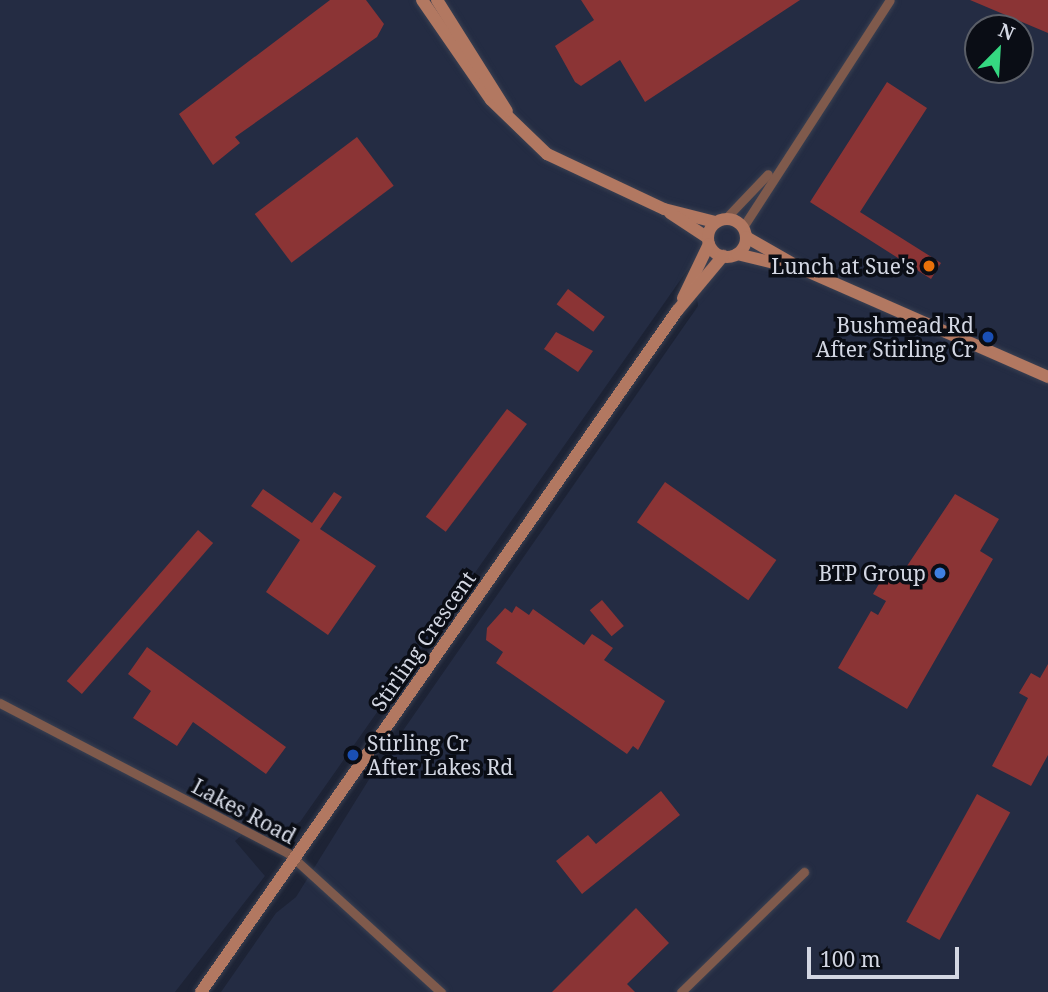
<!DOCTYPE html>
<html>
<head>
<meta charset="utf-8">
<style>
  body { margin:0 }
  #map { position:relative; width:1048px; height:992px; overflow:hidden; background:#1d2335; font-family:"Noto Serif",serif }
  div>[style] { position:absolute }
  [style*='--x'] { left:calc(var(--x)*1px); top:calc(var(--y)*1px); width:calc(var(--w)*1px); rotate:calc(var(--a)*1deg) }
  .built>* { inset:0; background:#242c43 }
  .building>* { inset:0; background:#8b3435; transform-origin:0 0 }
  .roads { filter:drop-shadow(0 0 2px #3a4051) drop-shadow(0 0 2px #3a4051) }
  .minor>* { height:9px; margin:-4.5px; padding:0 4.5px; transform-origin:4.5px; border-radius:4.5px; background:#7f5a4c }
  .secondary>* { height:12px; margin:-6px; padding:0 6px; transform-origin:6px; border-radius:6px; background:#b27861 }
  .secondary>.ring { margin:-6px; padding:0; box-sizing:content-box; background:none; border:12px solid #b27861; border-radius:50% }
  .dots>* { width:19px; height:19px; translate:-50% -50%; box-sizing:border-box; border:4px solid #0a0d15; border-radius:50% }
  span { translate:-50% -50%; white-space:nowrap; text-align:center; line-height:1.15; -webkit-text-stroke:7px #0a0d15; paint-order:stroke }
  .poi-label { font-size:21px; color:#d3d7e3 }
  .right { translate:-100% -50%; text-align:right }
  .left { translate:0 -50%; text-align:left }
  .street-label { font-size:21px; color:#d3d7e3 }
  .north { position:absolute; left:964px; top:14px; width:70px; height:70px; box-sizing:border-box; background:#0a0d15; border:2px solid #5a5e67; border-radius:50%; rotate:24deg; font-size:19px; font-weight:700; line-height:28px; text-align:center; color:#d3d7e3 }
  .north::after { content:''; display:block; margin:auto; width:24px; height:32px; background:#35d881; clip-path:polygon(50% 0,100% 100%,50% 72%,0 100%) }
  .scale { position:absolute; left:807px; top:947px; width:152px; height:32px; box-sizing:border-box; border:4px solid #d3d7e3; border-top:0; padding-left:9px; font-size:21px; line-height:24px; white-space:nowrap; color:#d3d7e3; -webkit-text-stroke:5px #0a0d15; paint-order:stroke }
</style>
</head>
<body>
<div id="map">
  <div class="built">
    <div style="clip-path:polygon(evenodd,0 0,1048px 0,1048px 992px,221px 992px,276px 913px,296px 897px,368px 781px,698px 306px,693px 262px,300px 822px,283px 830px,260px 819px,235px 841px,265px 876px,175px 992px,0 992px,0 0,978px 28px,1020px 28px,1020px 70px,978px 70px,978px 28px)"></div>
  </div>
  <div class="building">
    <div style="clip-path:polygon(330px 0,366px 0,384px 24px,377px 37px,235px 137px,240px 143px,213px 165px,179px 114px)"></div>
    <div style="clip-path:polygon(581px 0,800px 0,645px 102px,620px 60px,581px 86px,575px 82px,555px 46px,594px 20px)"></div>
    <div style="clip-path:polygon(970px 0,1048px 0,1048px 33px)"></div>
    <div style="clip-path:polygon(887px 82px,927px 108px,860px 212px,941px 263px,931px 279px,810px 202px)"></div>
    <div style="left:357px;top:137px;width:61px;height:128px;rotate:53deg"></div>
    <div style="left:568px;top:289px;width:46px;height:19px;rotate:37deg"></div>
    <div style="clip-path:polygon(556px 332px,593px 351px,578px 372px,544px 349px)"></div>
    <div style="left:507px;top:409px;width:25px;height:135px;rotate:37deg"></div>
    <div style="left:665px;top:482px;width:136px;height:49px;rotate:35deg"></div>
    <div style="clip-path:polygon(263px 489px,312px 523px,334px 492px,342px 497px,320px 529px,376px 566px,328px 635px,266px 592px,300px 540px,251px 506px)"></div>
    <div style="clip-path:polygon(955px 494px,999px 519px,980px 551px,993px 559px,907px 709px,838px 668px,871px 611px,878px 615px,886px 601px,873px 594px,886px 572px,899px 578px)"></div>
    <div style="left:198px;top:530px;width:20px;height:200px;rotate:41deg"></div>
    <div style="left:602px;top:600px;width:34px;height:16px;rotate:50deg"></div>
    <div style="clip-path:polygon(516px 606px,529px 615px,533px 609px,584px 645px,592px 634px,613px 648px,604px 660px,665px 701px,638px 750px,633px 746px,627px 754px,496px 663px,503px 652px,486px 640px,487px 628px,505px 608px,512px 613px)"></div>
    <div style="clip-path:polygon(147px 647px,286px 747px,266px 774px,193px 722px,177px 746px,133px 718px,151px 691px,128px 674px)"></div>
    <div style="clip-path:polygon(1048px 664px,1048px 755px,1031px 786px,992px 766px,1028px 698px,1019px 693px,1031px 673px,1040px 678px)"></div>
    <div style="clip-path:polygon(661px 791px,680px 815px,582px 894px,556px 861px,588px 835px,596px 844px)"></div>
    <div style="left:977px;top:794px;width:38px;height:146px;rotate:29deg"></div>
    <div style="clip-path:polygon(636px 908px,669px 943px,627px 984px,635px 992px,552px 992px)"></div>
  </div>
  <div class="roads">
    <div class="minor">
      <div style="--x:725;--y:219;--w:62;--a:-46.3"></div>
      <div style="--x:743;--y:227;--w:270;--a:-57.1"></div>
      <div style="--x:0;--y:703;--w:325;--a:27.5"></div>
      <div style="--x:288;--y:853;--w:207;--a:42.3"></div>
      <div style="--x:681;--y:992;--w:172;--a:-44.3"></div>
    </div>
    <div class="secondary">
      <div style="--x:422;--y:0;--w:121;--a:55.4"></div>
      <div style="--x:491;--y:100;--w:78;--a:44"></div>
      <div style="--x:547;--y:154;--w:129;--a:25.2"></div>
      <div style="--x:664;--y:209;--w:53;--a:14.3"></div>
      <div style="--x:437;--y:0;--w:131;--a:57.8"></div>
      <div style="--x:670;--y:213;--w:45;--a:33.3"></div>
      <div class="ring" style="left:708px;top:219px;width:26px;height:26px"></div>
      <div style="--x:746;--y:237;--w:64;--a:29.7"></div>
      <div style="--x:802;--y:269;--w:269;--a:23.7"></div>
      <div style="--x:737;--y:254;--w:56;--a:13.5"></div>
      <div style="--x:683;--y:298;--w:60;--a:-64.3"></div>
      <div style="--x:201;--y:992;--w:831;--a:-55.05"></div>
      <div style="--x:677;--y:311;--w:72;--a:-50.1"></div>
    </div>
  </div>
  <div class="dots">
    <div style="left:929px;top:266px;background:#e8710a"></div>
    <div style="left:988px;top:337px;background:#1a4fb4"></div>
    <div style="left:940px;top:573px;background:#3f7fe0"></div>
    <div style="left:353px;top:755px;background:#1a4fb4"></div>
  </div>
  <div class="poi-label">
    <span class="right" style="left:915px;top:266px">Lunch at Sue's</span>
    <span class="right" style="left:974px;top:337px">Bushmead Rd<br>After Stirling Cr</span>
    <span class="right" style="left:926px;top:573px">BTP Group</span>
    <span class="left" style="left:367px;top:755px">Stirling Cr<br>After Lakes Rd</span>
  </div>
  <div class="street-label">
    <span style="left:423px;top:641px;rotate:-55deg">Stirling Crescent</span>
    <span style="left:244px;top:811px;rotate:28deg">Lakes Road</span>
  </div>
  <div class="north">N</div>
  <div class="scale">100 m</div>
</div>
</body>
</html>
